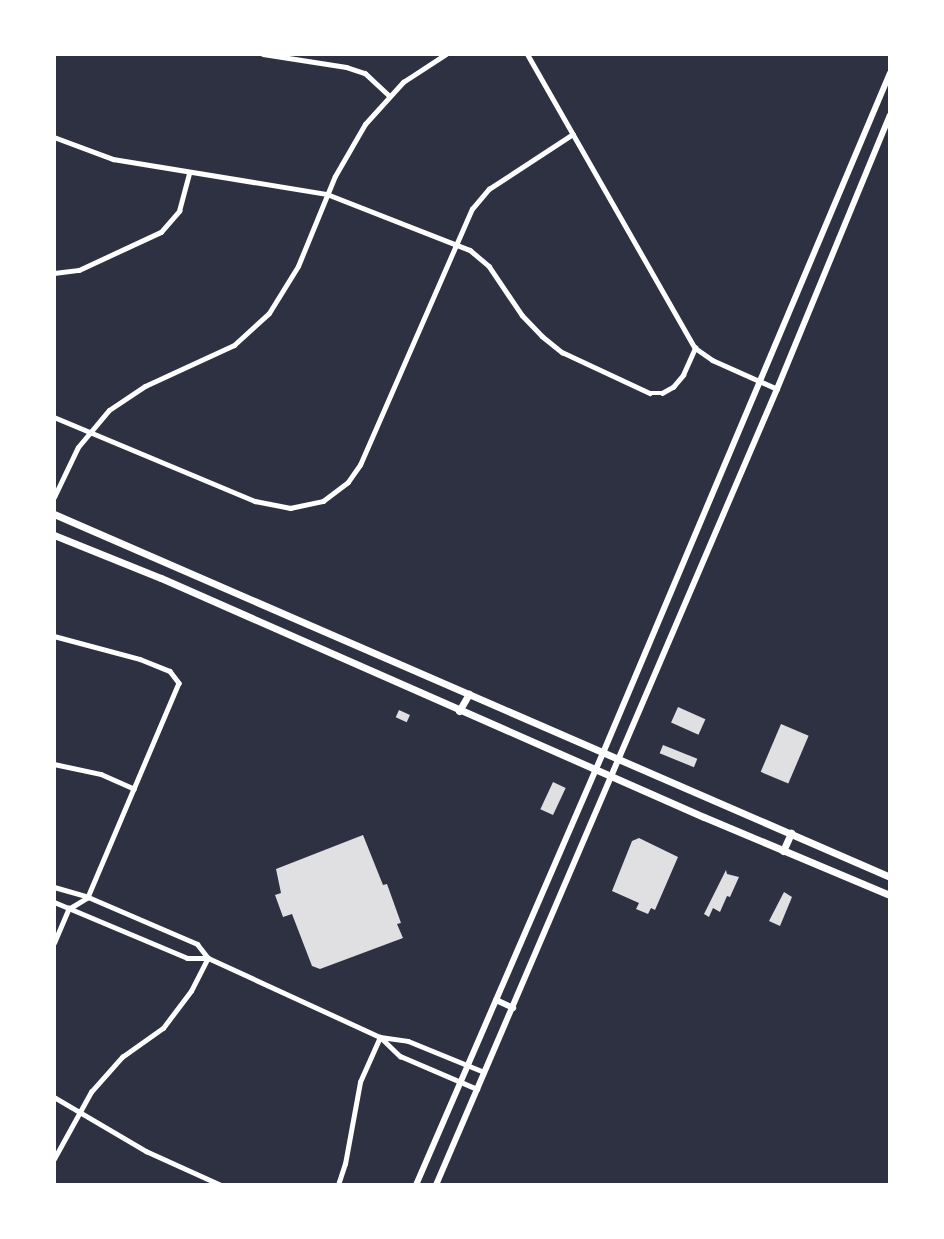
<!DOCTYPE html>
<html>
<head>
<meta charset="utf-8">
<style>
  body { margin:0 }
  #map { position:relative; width:944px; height:1239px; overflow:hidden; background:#2d3142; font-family:"Space Grotesk",sans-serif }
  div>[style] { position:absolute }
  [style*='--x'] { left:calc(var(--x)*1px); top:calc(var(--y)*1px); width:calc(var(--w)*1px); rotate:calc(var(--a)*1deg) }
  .building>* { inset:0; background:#e0e0e3; transform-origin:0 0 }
  .minor>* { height:4.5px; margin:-2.25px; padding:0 2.25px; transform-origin:2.25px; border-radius:2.25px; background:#fff }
  .tertiary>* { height:5px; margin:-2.5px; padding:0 2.5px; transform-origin:2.5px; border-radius:2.5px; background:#fff }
  .secondary>* { height:6px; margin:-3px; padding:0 3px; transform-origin:3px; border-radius:3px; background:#fff }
  .primary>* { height:7px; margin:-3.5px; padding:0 3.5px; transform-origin:3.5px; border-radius:3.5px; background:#fff }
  span { translate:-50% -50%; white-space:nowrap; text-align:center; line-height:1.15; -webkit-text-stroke:6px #fff; paint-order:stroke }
  .frame { position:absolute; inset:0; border:56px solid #fff; pointer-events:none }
</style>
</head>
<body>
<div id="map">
  <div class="building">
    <div style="left:678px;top:707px;width:30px;height:17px;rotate:24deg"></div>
    <div style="left:399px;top:710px;width:12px;height:8px;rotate:24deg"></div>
    <div style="left:781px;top:724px;width:30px;height:52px;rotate:23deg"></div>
    <div style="left:663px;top:745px;width:37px;height:9px;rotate:22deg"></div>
    <div style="left:553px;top:782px;width:14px;height:30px;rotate:25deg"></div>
    <div style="clip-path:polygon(363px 835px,383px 885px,387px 884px,401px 923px,397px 924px,403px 938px,320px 969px,312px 966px,292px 914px,283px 917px,275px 895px,281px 893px,276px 869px)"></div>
    <div style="clip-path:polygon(639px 838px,678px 857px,655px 910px,651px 908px,648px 914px,636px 909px,639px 903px,612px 891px,632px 841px)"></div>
    <div style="clip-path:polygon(726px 870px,727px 874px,739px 877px,730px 897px,727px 896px,720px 912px,713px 908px,709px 917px,704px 914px)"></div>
    <div style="clip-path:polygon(784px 892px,792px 897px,780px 926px,769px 921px)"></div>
  </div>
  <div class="minor">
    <div style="--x:263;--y:54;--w:84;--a:8.9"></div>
    <div style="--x:346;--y:67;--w:20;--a:18"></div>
    <div style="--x:365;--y:73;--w:33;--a:43"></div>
    <div style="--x:54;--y:137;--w:63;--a:20.4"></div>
    <div style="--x:113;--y:159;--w:217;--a:9.3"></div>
    <div style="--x:327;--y:194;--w:154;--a:21.4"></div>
    <div style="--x:470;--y:250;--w:25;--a:40"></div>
    <div style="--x:489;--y:266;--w:59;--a:56"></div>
    <div style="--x:522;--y:315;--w:29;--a:46"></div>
    <div style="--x:542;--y:336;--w:26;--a:39"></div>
    <div style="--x:562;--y:352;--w:97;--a:25"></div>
    <div style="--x:650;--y:393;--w:12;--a:0"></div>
    <div style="--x:662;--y:393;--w:13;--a:-29"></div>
    <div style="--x:673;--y:387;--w:16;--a:-50"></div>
    <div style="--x:683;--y:375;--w:30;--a:-66"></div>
    <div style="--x:54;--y:273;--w:25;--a:-7"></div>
    <div style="--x:79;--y:270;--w:90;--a:-24.9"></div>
    <div style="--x:161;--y:232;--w:28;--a:-49"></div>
    <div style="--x:179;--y:211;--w:39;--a:-75"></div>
    <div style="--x:54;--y:417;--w:218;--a:22.7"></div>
    <div style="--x:255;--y:501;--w:36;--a:11"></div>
    <div style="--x:290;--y:508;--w:34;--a:-12"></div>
    <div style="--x:323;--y:501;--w:31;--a:-37"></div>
    <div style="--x:348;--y:482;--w:21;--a:-55"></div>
    <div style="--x:360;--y:465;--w:279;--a:-66.4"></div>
    <div style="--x:472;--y:209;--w:26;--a:-50"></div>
    <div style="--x:489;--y:189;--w:100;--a:-33.2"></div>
    <div style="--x:54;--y:636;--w:89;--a:15"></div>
    <div style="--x:140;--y:659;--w:32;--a:22"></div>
    <div style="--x:170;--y:671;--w:15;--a:53"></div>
    <div style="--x:179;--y:683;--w:233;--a:113"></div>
    <div style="--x:54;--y:764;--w:48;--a:12"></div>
    <div style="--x:101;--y:774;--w:36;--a:24"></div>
    <div style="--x:54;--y:943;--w:38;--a:-67"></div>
    <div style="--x:54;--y:1097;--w:107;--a:30.4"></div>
    <div style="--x:146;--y:1151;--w:82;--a:24.4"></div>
    <div style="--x:54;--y:1159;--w:77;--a:-61.1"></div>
    <div style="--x:91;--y:1092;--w:47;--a:-48.5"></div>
    <div style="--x:122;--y:1057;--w:50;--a:-35.3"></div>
    <div style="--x:163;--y:1028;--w:46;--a:-52.9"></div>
    <div style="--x:191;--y:991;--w:37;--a:-63"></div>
    <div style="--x:338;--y:1185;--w:22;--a:-72"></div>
    <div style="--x:345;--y:1164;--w:83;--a:-79.6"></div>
    <div style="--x:360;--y:1082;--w:49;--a:-66"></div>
  </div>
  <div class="tertiary">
    <div style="--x:527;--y:54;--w:339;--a:60.3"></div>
    <div style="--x:695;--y:348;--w:21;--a:35"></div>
    <div style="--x:712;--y:360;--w:71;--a:24"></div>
    <div style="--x:54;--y:497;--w:55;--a:-64.4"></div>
    <div style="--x:78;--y:447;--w:48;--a:-50"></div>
    <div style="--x:109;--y:410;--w:43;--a:-33.7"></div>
    <div style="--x:145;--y:386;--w:98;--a:-24.7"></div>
    <div style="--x:234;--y:345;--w:47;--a:-42.4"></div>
    <div style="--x:269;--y:313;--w:55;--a:-58.3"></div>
    <div style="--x:298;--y:266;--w:97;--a:-67.7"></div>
    <div style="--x:335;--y:176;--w:60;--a:-60"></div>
    <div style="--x:365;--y:124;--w:57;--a:-47.9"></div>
    <div style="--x:403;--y:82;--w:51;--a:-33.1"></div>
    <div style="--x:54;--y:887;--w:35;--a:16"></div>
    <div style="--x:88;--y:897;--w:119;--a:23.3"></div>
    <div style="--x:197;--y:944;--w:18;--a:52"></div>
    <div style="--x:54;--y:902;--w:144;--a:22.8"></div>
    <div style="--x:187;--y:958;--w:21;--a:0"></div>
    <div style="--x:208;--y:958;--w:189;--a:24.7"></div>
    <div style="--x:380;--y:1037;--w:28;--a:8"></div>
    <div style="--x:408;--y:1041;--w:82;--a:22.2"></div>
    <div style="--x:70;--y:908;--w:21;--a:-31"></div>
    <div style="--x:380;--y:1037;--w:28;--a:44"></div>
    <div style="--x:400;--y:1056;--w:84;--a:23.2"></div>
  </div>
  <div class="secondary">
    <div style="--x:496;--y:1000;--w:19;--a:25"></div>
    <div style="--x:416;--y:1185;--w:471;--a:-66.6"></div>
    <div style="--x:603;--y:753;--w:738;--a:-67.12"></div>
    <div style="--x:436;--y:1185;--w:866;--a:-66.81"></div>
    <div style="--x:777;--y:389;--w:296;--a:-67.6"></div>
  </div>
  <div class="primary">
    <div style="--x:54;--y:514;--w:911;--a:23.47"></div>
    <div style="--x:54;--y:535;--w:115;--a:21.9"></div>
    <div style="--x:161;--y:578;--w:593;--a:23.76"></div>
    <div style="--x:704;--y:817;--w:202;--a:22.8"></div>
    <div style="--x:459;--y:711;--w:20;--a:-60"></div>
    <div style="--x:783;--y:851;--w:20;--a:-66"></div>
  </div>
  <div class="frame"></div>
</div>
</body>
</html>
